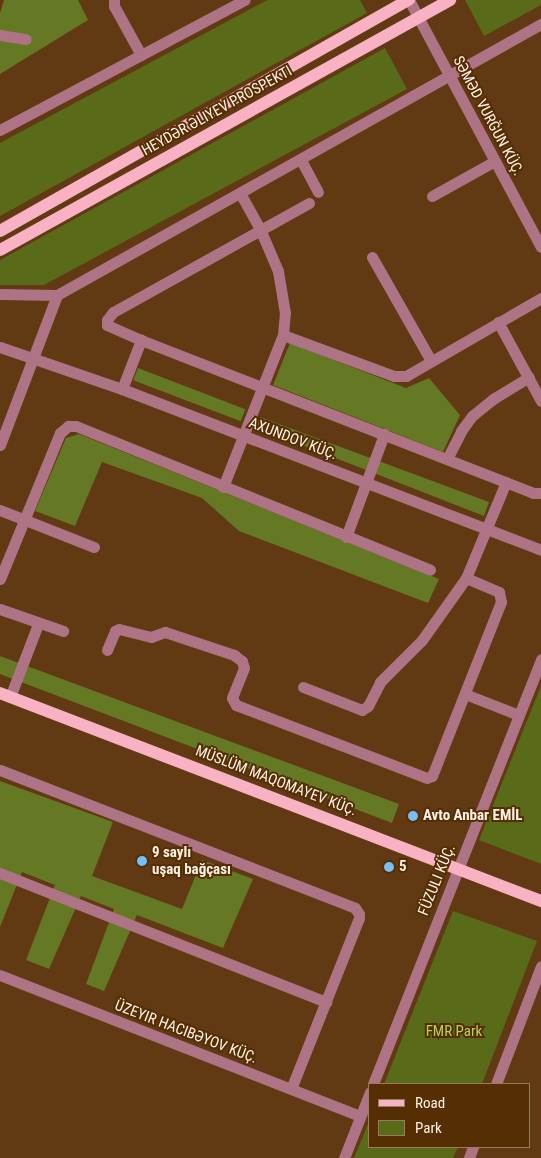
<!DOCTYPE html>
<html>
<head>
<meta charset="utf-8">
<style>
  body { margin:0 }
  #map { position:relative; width:541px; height:1158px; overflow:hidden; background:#613912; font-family:"Roboto Condensed",sans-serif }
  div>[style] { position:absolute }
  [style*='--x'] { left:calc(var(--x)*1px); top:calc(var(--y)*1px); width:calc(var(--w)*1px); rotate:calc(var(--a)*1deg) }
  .green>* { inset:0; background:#596b18 }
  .forest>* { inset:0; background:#657824; transform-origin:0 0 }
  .minor>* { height:11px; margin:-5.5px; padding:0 5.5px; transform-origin:5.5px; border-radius:5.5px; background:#ae7384 }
  .major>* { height:12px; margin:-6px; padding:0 6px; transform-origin:6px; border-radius:6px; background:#f9b1c4 }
  .dots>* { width:14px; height:14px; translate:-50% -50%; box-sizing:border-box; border:2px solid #552e04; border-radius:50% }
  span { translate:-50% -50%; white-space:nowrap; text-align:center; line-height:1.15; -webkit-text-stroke:4px #552e04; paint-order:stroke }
  .street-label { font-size:15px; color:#fdf1e7 }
  .poi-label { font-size:15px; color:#fdf1e7; font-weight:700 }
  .left { translate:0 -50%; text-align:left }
  .park-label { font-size:15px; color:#b6d263 }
  .legend { position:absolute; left:368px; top:1083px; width:162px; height:65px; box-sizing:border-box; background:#552e04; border:1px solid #987c5f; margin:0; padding:6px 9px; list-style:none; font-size:15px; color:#fdf1e7 }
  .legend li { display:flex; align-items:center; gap:10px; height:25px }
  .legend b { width:25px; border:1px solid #987c5f }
</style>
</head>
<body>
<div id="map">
  <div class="green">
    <div style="clip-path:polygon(267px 0,360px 0,367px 13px,0 216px,0 143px)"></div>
    <div style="clip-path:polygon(465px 0,541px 0,541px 5px,484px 36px)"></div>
    <div style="clip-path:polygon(385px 48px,407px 89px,44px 285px,0 285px,0 260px)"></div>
    <div style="clip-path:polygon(541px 686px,541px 864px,479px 840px)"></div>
    <div style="clip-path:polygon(453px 911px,537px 941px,482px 1084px,384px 1084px)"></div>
    <div style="clip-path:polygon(370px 1119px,370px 1147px,458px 1147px,453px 1158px,354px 1158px)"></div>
  </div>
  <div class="forest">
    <div style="clip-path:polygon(4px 0,78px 0,88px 20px,0 74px,0 13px)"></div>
    <div style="clip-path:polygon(290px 343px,406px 388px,429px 378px,460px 415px,443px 452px,273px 385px)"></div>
    <div style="left:138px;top:368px;width:115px;height:13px;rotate:21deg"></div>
    <div style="clip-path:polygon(260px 417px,489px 502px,484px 516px,256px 427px)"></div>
    <div style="clip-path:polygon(79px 434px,439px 579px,428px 603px,239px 531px,202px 498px,102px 462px,75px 526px,35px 511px,66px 438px)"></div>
    <div style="clip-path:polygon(0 656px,399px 804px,392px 823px,0 674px)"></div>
    <div style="clip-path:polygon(0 781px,113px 822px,92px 876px,182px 909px,202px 860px,253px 879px,223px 948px,137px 915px,104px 991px,86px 984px,114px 909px,81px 896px,49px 969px,26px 960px,55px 885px,22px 872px,0 927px)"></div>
  </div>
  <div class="minor">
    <div style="--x:114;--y:0;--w:6;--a:90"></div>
    <div style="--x:114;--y:6;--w:56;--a:61.1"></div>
    <div style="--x:409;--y:0;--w:280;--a:61.9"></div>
    <div style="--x:0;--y:35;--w:26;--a:9"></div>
    <div style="--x:0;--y:130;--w:277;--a:-28"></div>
    <div style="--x:301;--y:160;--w:36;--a:62"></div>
    <div style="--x:432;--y:196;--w:72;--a:-29.1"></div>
    <div style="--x:309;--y:203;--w:224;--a:150.9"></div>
    <div style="--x:113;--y:312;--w:10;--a:127"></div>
    <div style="--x:107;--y:320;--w:5;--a:90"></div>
    <div style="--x:107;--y:325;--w:37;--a:24"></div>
    <div style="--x:141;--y:340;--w:421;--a:21.3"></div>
    <div style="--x:533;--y:493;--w:8;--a:0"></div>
    <div style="--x:372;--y:257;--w:120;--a:60.4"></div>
    <div style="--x:0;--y:294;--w:57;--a:1"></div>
    <div style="--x:498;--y:322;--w:90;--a:61.4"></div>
    <div style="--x:283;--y:335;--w:118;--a:20.3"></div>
    <div style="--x:394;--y:376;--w:12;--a:0"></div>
    <div style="--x:406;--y:376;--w:156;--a:-30"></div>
    <div style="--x:0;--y:347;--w:129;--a:19"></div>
    <div style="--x:122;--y:389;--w:449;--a:21"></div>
    <div style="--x:122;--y:389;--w:53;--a:-68.8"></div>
    <div style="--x:0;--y:445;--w:160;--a:-69.2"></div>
    <div style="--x:57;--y:295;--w:555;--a:-29.25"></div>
    <div style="--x:447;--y:459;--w:31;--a:-63"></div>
    <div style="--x:461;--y:431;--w:19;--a:-54"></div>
    <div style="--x:472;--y:416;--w:27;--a:-39"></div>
    <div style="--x:493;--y:399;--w:42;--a:-31.4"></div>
    <div style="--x:223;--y:487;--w:163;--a:-68.5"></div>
    <div style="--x:283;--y:335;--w:22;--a:-85"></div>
    <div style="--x:285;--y:313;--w:43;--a:-99.5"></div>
    <div style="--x:278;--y:271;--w:46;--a:-113.2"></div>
    <div style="--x:260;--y:229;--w:41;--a:-119.1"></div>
    <div style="--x:0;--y:510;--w:101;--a:21.5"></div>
    <div style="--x:346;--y:537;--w:110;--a:-69.7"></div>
    <div style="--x:0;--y:579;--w:158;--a:-67.7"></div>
    <div style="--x:60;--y:433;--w:11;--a:-41"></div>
    <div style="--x:68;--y:426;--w:8;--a:0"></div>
    <div style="--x:76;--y:426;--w:382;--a:22.1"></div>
    <div style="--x:0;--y:609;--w:67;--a:19.2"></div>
    <div style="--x:107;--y:650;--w:21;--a:-67"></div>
    <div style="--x:115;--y:631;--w:4;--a:-27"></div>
    <div style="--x:119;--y:629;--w:33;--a:14"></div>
    <div style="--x:151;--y:637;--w:15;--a:-20"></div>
    <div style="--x:165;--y:632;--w:73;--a:18.4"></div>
    <div style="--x:234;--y:655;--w:10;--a:37"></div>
    <div style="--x:242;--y:661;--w:7;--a:74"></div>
    <div style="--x:244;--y:668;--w:32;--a:112"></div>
    <div style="--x:232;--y:698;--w:8;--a:60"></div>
    <div style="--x:236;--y:705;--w:204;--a:20.9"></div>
    <div style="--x:427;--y:778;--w:5;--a:-22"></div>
    <div style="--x:432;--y:776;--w:187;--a:-68.4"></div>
    <div style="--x:501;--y:602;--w:10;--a:-101"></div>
    <div style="--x:499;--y:592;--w:36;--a:-157"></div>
    <div style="--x:303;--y:687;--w:63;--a:21.3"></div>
    <div style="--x:362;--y:710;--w:7;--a:-34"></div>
    <div style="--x:368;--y:706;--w:27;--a:-63"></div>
    <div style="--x:380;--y:682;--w:59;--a:-45"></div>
    <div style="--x:422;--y:640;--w:76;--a:-54.6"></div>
    <div style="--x:466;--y:578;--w:104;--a:-67.4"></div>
    <div style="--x:465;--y:694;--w:58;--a:21.3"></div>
    <div style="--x:10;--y:697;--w:78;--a:-69"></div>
    <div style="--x:0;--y:770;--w:381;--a:21.2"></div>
    <div style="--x:355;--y:908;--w:7;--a:56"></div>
    <div style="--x:359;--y:914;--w:4;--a:90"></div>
    <div style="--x:359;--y:918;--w:184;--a:111.7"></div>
    <div style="--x:0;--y:873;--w:351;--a:21.6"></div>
    <div style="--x:0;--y:975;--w:387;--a:21.4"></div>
    <div style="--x:373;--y:1084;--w:457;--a:-68.4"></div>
    <div style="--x:496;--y:1084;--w:126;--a:-69.1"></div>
    <div style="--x:344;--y:1158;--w:71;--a:-68.5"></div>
    <div style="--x:469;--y:1158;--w:12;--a:-70"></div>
  </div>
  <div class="major">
    <div style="--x:0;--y:231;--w:470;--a:-29.5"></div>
    <div style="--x:0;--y:250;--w:515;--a:-29.05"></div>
    <div style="--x:0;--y:693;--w:580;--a:21.03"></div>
  </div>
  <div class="dots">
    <div style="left:413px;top:816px;background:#75c0f6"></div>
    <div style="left:142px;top:861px;background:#75c0f6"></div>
    <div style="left:389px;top:867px;background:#75c0f6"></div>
  </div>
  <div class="street-label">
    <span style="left:217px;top:111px;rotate:-29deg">HEYDƏR ƏLIYEV PROSPEKTI</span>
    <span style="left:488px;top:116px;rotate:62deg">SƏMƏD VURĞUN KÜÇ.</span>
    <span style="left:293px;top:439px;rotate:21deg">AXUNDOV KÜÇ.</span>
    <span style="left:276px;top:781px;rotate:21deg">MÜSLÜM MAQOMAYEV KÜÇ.</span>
    <span style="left:437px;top:880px;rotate:-68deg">FÜZULI KÜÇ.</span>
    <span style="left:186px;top:1032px;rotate:21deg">ÜZEYIR HACIBƏYOV KÜÇ.</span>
  </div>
  <div class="poi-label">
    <span class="left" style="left:423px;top:816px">Avto Anbar EMİL</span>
    <span class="left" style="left:152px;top:861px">9 saylı<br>uşaq bağçası</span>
    <span class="left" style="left:399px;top:867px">5</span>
  </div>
  <div class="park-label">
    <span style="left:454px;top:1032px">FMR Park</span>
  </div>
  <ul class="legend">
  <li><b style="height:6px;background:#f9b1c4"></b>Road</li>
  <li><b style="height:14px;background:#596b18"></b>Park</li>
  </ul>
</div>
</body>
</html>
